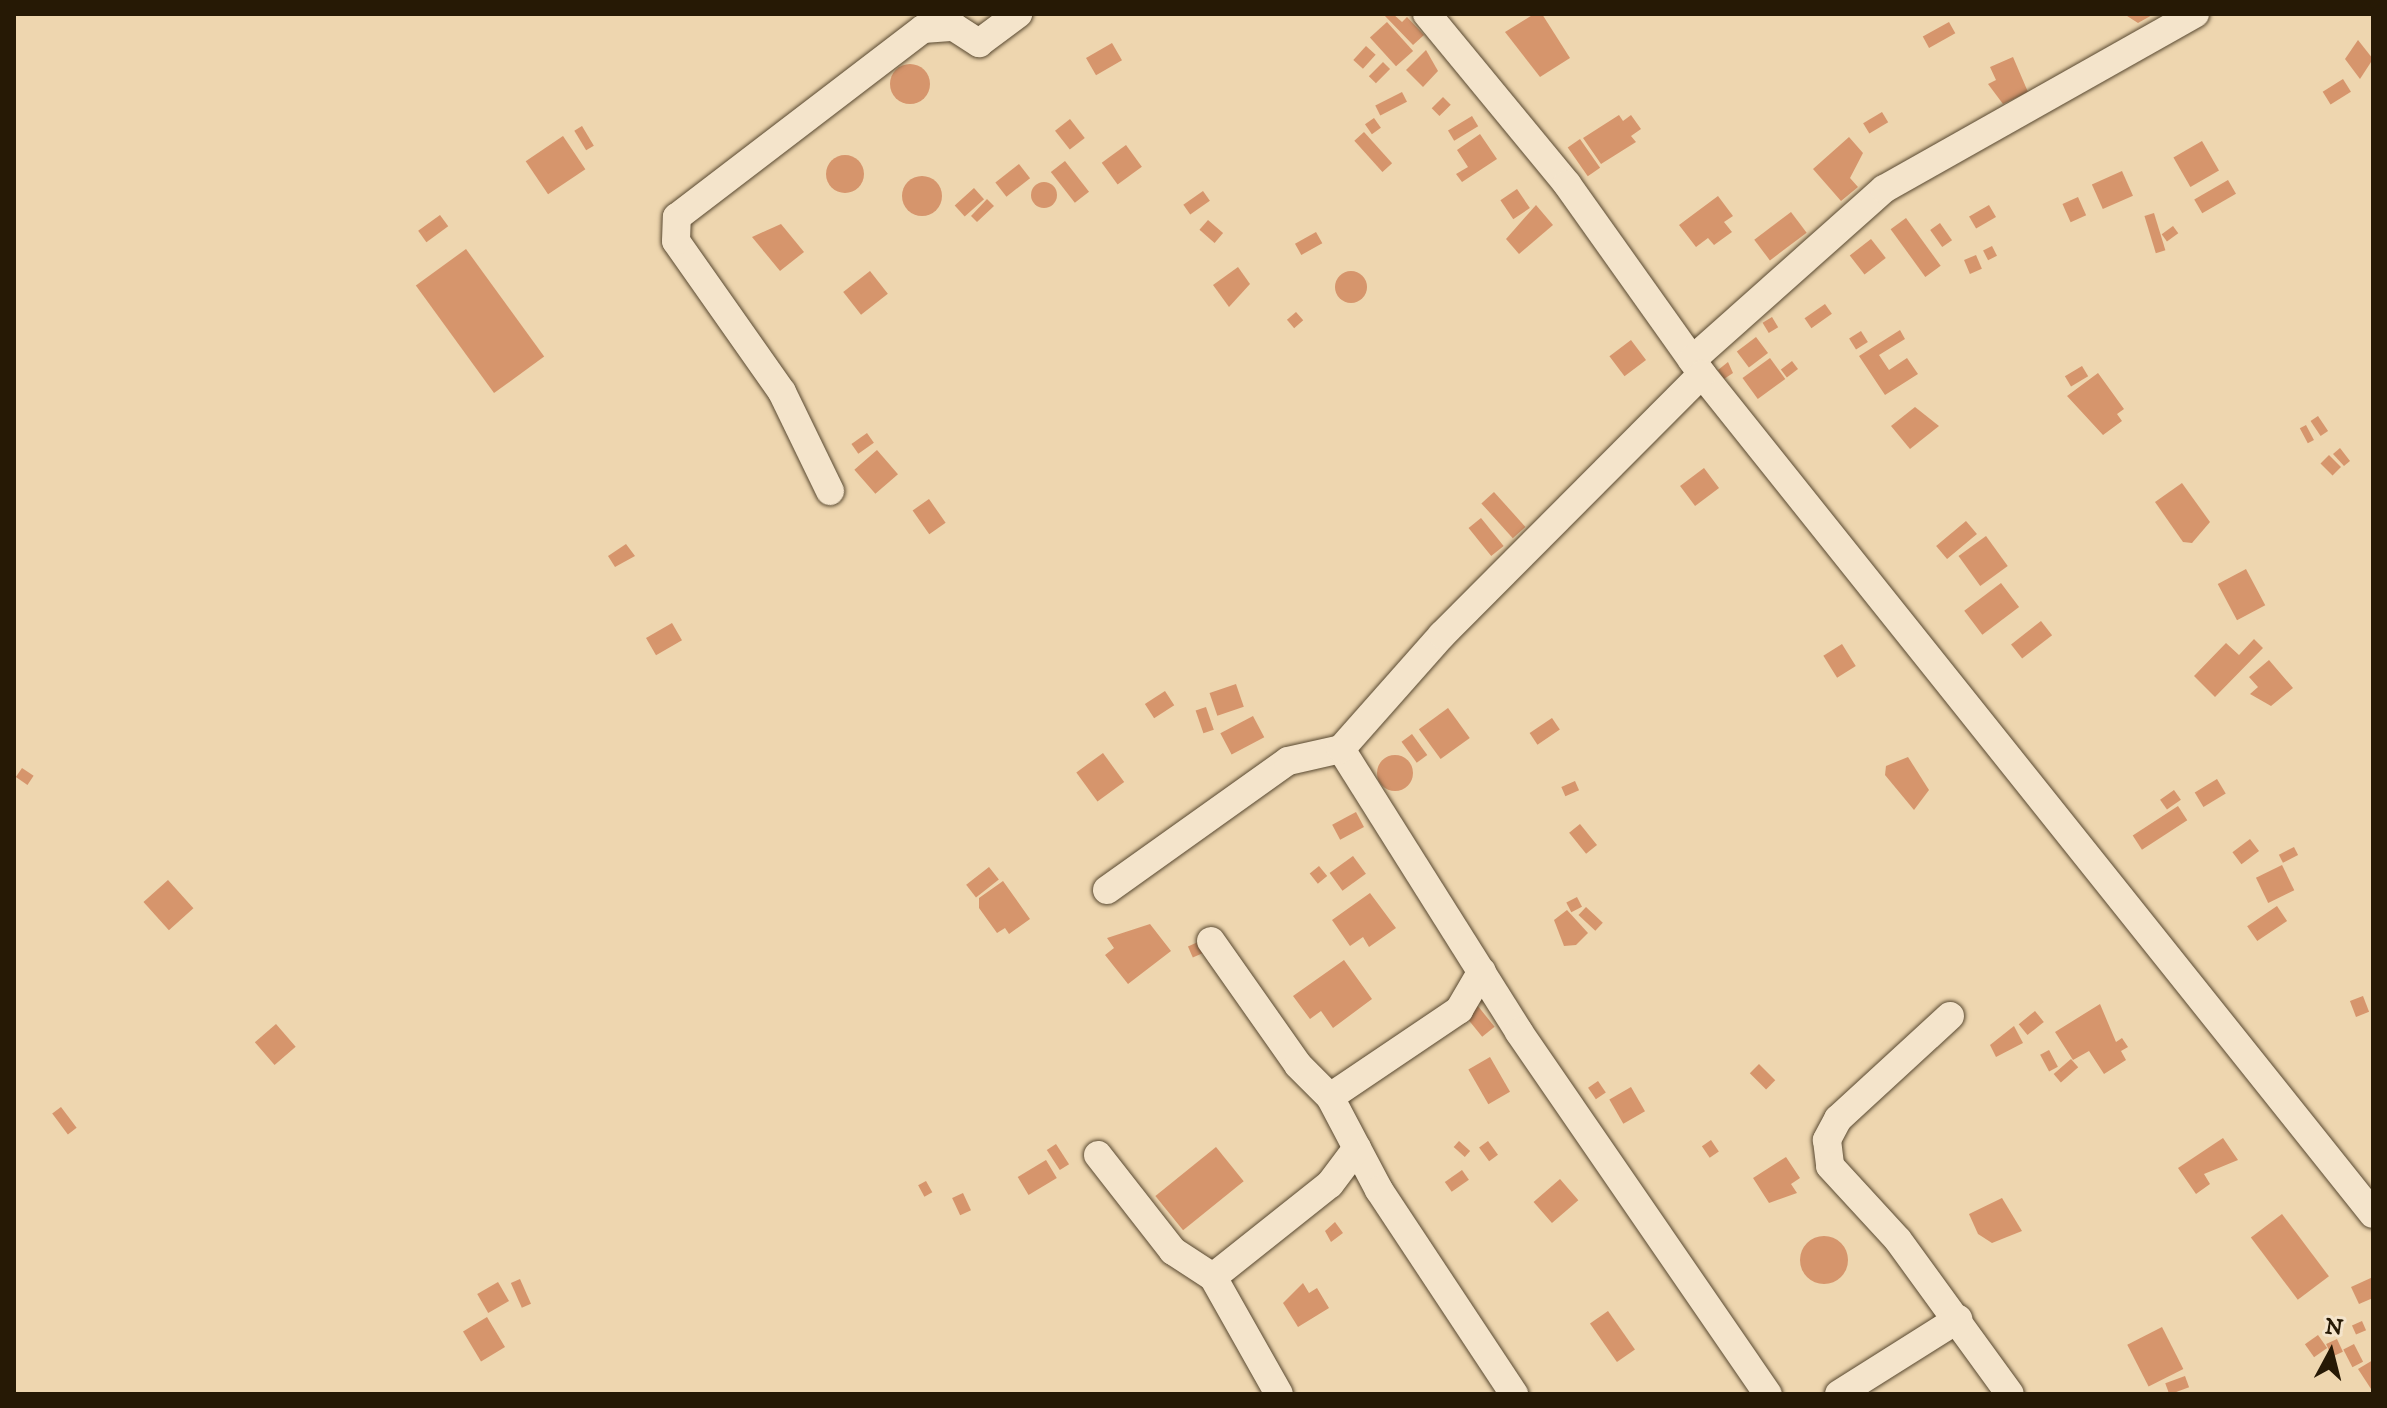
<!DOCTYPE html>
<html>
<head>
<meta charset="utf-8">
<style>
  body { margin:0 }
  #map { position:relative; width:2387px; height:1408px; overflow:hidden; background:#eed6af; font-family:"IM FELL DW Pica",serif }
  div>[style] { position:absolute }
  [style*='--x'] { left:calc(var(--x)*1px); top:calc(var(--y)*1px); width:calc(var(--w)*1px); rotate:calc(var(--a)*1deg) }
  .building>* { inset:0; background:#d6956c; transform-origin:0 0 }
  .round { border-radius:50% }
  .roads { filter:drop-shadow(0 0 2px #584830) drop-shadow(0 0 2px #584830) }
  .minor>* { height:28px; margin:-14px; padding:0 14px; transform-origin:14px; border-radius:14px; background:#f4e4cb }
  span { translate:-50% -50%; white-space:nowrap; text-align:center; line-height:1.15; -webkit-text-stroke:7px #f4e4cb; paint-order:stroke }
  .frame { position:absolute; inset:0; border:16px solid #261905; pointer-events:none }
  .north { position:absolute; left:2291px; top:1312px; width:80px; height:80px; -webkit-text-stroke:6px #f4e4cb; paint-order:stroke; rotate:7deg; font-size:22px; font-weight:700; line-height:32px; text-align:center; color:#261905 }
  .north::after { content:''; display:block; margin:auto; width:28px; height:36px; background:#261905; clip-path:polygon(50% 0,100% 100%,50% 72%,0 100%) }
</style>
</head>
<body>
<div id="map">
  <div class="building">
    <div style="clip-path:polygon(1393px 14px,1402px 22px,1407px 17px,1424px 35px,1413px 45px,1385px 16px)"></div>
    <div style="clip-path:polygon(1534px 14px,1542px 14px,1570px 58px,1540px 77px,1505px 32px)"></div>
    <div style="clip-path:polygon(2124px 14px,2154px 14px,2138px 23px)"></div>
    <div style="left:1387px;top:22px;width:39px;height:23px;rotate:48deg"></div>
    <div style="left:1949px;top:22px;width:13px;height:30px;rotate:61deg"></div>
    <div style="clip-path:polygon(2358px 40px,2373px 59px,2360px 79px,2345px 59px)"></div>
    <div style="left:1112px;top:43px;width:20px;height:30px;rotate:60deg"></div>
    <div style="left:1366px;top:46px;width:13px;height:19px;rotate:42deg"></div>
    <div style="clip-path:polygon(1426px 50px,1438px 71px,1423px 87px,1406px 70px)"></div>
    <div style="clip-path:polygon(2013px 57px,2028px 92px,2003px 104px,1988px 84px,1996px 80px,1990px 67px)"></div>
    <div style="left:1383px;top:62px;width:10px;height:20px;rotate:45deg"></div>
    <div class="round" style="left:890px;top:64px;width:40px;height:40px"></div>
    <div style="left:2343px;top:79px;width:15px;height:24px;rotate:58deg"></div>
    <div style="left:1402px;top:92px;width:11px;height:30px;rotate:63deg"></div>
    <div style="left:1443px;top:97px;width:11px;height:16px;rotate:45deg"></div>
    <div style="left:1882px;top:112px;width:12px;height:22px;rotate:59deg"></div>
    <div style="clip-path:polygon(1619px 115px,1623px 121px,1631px 115px,1641px 129px,1631px 136px,1636px 142px,1601px 164px,1583px 138px)"></div>
    <div style="left:1472px;top:116px;width:12px;height:28px;rotate:59deg"></div>
    <div style="left:1374px;top:118px;width:12px;height:11px;rotate:55deg"></div>
    <div style="left:1070px;top:119px;width:24px;height:19px;rotate:52deg"></div>
    <div style="left:582px;top:126px;width:23px;height:9px;rotate:59deg"></div>
    <div style="left:1364px;top:132px;width:42px;height:13px;rotate:48deg"></div>
    <div style="clip-path:polygon(1480px 134px,1497px 159px,1462px 182px,1456px 174px,1468px 167px,1457px 150px)"></div>
    <div style="left:563px;top:136px;width:40px;height:45px;rotate:56deg"></div>
    <div style="clip-path:polygon(1849px 137px,1863px 153px,1850px 178px,1858px 187px,1841px 201px,1813px 169px)"></div>
    <div style="left:1580px;top:139px;width:35px;height:15px;rotate:55deg"></div>
    <div style="left:2202px;top:141px;width:34px;height:33px;rotate:60deg"></div>
    <div style="left:1126px;top:145px;width:27px;height:30px;rotate:54deg"></div>
    <div class="round" style="left:826px;top:155px;width:38px;height:38px"></div>
    <div style="left:1065px;top:161px;width:39px;height:18px;rotate:52deg"></div>
    <div style="left:1019px;top:164px;width:18px;height:30px;rotate:52deg"></div>
    <div style="left:2122px;top:171px;width:27px;height:33px;rotate:66deg"></div>
    <div class="round" style="left:902px;top:176px;width:40px;height:40px"></div>
    <div style="left:2228px;top:180px;width:16px;height:39px;rotate:60deg"></div>
    <div class="round" style="left:1031px;top:182px;width:26px;height:26px"></div>
    <div style="left:974px;top:188px;width:15px;height:26px;rotate:48deg"></div>
    <div style="left:1517px;top:189px;width:23px;height:20px;rotate:56deg"></div>
    <div style="left:1203px;top:191px;width:12px;height:24px;rotate:55deg"></div>
    <div style="clip-path:polygon(1718px 196px,1733px 216px,1724px 222px,1732px 232px,1714px 245px,1708px 238px,1696px 247px,1679px 225px)"></div>
    <div style="left:2078px;top:197px;width:20px;height:17px;rotate:66deg"></div>
    <div style="clip-path:polygon(987px 199px,994px 206px,977px 222px,971px 216px)"></div>
    <div style="clip-path:polygon(1536px 205px,1553px 225px,1519px 254px,1506px 239px)"></div>
    <div style="left:1989px;top:205px;width:14px;height:23px;rotate:60deg"></div>
    <div style="left:1791px;top:212px;width:26px;height:46px;rotate:53deg"></div>
    <div style="left:2154px;top:213px;width:39px;height:10px;rotate:73deg"></div>
    <div style="left:440px;top:215px;width:14px;height:27px;rotate:54deg"></div>
    <div style="left:1906px;top:218px;width:59px;height:19px;rotate:54deg"></div>
    <div style="left:1208px;top:220px;width:20px;height:13px;rotate:41deg"></div>
    <div style="left:1940px;top:223px;width:21px;height:12px;rotate:55deg"></div>
    <div style="clip-path:polygon(781px 224px,804px 252px,780px 271px,752px 237px)"></div>
    <div style="left:2173px;top:226px;width:9px;height:14px;rotate:54deg"></div>
    <div style="left:1316px;top:232px;width:13px;height:24px;rotate:61deg"></div>
    <div style="left:1871px;top:239px;width:24px;height:27px;rotate:52deg"></div>
    <div style="left:1992px;top:246px;width:11px;height:10px;rotate:63deg"></div>
    <div style="left:466px;top:249px;width:133px;height:62px;rotate:54deg"></div>
    <div style="left:1976px;top:255px;width:15px;height:13px;rotate:67deg"></div>
    <div style="clip-path:polygon(1238px 267px,1250px 284px,1229px 307px,1213px 285px)"></div>
    <div class="round" style="left:1335px;top:271px;width:32px;height:32px"></div>
    <div style="left:870px;top:271px;width:29px;height:34px;rotate:52deg"></div>
    <div style="left:1825px;top:304px;width:12px;height:25px;rotate:55deg"></div>
    <div style="left:1296px;top:312px;width:11px;height:12px;rotate:49deg"></div>
    <div style="left:1772px;top:317px;width:12px;height:11px;rotate:59deg"></div>
    <div style="clip-path:polygon(1900px 330px,1905px 339px,1879px 355px,1889px 370px,1907px 358px,1918px 374px,1885px 395px,1859px 356px)"></div>
    <div style="left:1861px;top:331px;width:13px;height:14px;rotate:58deg"></div>
    <div style="left:1756px;top:337px;width:20px;height:24px;rotate:53deg"></div>
    <div style="left:1631px;top:340px;width:25px;height:27px;rotate:53deg"></div>
    <div style="left:1770px;top:358px;width:26px;height:34px;rotate:54deg"></div>
    <div style="left:1792px;top:361px;width:10px;height:14px;rotate:53deg"></div>
    <div style="clip-path:polygon(1728px 362px,1733px 373px,1724px 379px,1718px 370px)"></div>
    <div style="left:2082px;top:366px;width:12px;height:20px;rotate:59deg"></div>
    <div style="clip-path:polygon(2098px 373px,2124px 409px,2117px 414px,2122px 421px,2103px 435px,2067px 396px)"></div>
    <div style="clip-path:polygon(1915px 407px,1939px 426px,1910px 449px,1891px 426px)"></div>
    <div style="left:2318px;top:416px;width:18px;height:9px;rotate:56deg"></div>
    <div style="left:2306px;top:425px;width:17px;height:7px;rotate:62deg"></div>
    <div style="left:867px;top:433px;width:12px;height:19px;rotate:55deg"></div>
    <div style="clip-path:polygon(2340px 448px,2350px 461px,2344px 466px,2333px 454px)"></div>
    <div style="left:877px;top:450px;width:32px;height:30px;rotate:49deg"></div>
    <div style="left:2329px;top:455px;width:17px;height:12px;rotate:45deg"></div>
    <div style="left:1704px;top:468px;width:25px;height:30px;rotate:53deg"></div>
    <div style="clip-path:polygon(2182px 483px,2210px 522px,2192px 543px,2183px 542px,2155px 502px)"></div>
    <div style="left:1494px;top:492px;width:47px;height:17px;rotate:48deg"></div>
    <div style="left:929px;top:499px;width:29px;height:20px;rotate:55deg"></div>
    <div style="left:1481px;top:518px;width:36px;height:16px;rotate:51deg"></div>
    <div style="left:1966px;top:521px;width:17px;height:39px;rotate:50deg"></div>
    <div style="left:1986px;top:536px;width:37px;height:34px;rotate:54deg"></div>
    <div style="clip-path:polygon(626px 544px,635px 556px,615px 567px,608px 556px)"></div>
    <div style="left:2246px;top:569px;width:41px;height:32px;rotate:62deg"></div>
    <div style="left:2001px;top:583px;width:30px;height:46px;rotate:53deg"></div>
    <div style="left:2041px;top:621px;width:18px;height:38px;rotate:52deg"></div>
    <div style="left:672px;top:623px;width:20px;height:30px;rotate:60deg"></div>
    <div style="clip-path:polygon(2254px 639px,2263px 648px,2215px 697px,2194px 676px,2226px 643px,2239px 655px)"></div>
    <div style="left:1842px;top:644px;width:26px;height:22px;rotate:58deg"></div>
    <div style="clip-path:polygon(2269px 660px,2293px 688px,2271px 706px,2250px 694px,2258px 687px,2249px 677px)"></div>
    <div style="left:1236px;top:684px;width:24px;height:28px;rotate:71deg"></div>
    <div style="left:1165px;top:691px;width:17px;height:24px;rotate:57deg"></div>
    <div style="left:1206px;top:707px;width:24px;height:11px;rotate:71deg"></div>
    <div style="left:1448px;top:708px;width:37px;height:36px;rotate:54deg"></div>
    <div style="left:1253px;top:716px;width:24px;height:37px;rotate:62deg"></div>
    <div style="left:1552px;top:718px;width:14px;height:27px;rotate:56deg"></div>
    <div style="left:1412px;top:734px;width:26px;height:13px;rotate:54deg"></div>
    <div style="left:1103px;top:753px;width:36px;height:33px;rotate:54deg"></div>
    <div class="round" style="left:1377px;top:755px;width:36px;height:36px"></div>
    <div style="clip-path:polygon(1908px 757px,1929px 790px,1914px 810px,1885px 775px,1886px 766px)"></div>
    <div style="left:22px;top:768px;width:14px;height:11px;rotate:34deg"></div>
    <div style="left:2217px;top:779px;width:17px;height:26px;rotate:59deg"></div>
    <div style="left:1575px;top:781px;width:10px;height:15px;rotate:66deg"></div>
    <div style="left:2174px;top:790px;width:12px;height:17px;rotate:55deg"></div>
    <div style="left:2178px;top:806px;width:17px;height:54px;rotate:57deg"></div>
    <div style="left:1356px;top:812px;width:17px;height:27px;rotate:62deg"></div>
    <div style="left:1580px;top:824px;width:27px;height:14px;rotate:51deg"></div>
    <div style="left:2250px;top:839px;width:15px;height:22px;rotate:53deg"></div>
    <div style="left:2294px;top:847px;width:9px;height:17px;rotate:63deg"></div>
    <div style="left:1353px;top:856px;width:22px;height:29px;rotate:54deg"></div>
    <div style="left:2282px;top:865px;width:28px;height:29px;rotate:64deg"></div>
    <div style="left:1319px;top:866px;width:13px;height:12px;rotate:51deg"></div>
    <div style="left:989px;top:867px;width:16px;height:29px;rotate:52deg"></div>
    <div style="left:168px;top:880px;width:38px;height:33px;rotate:48deg"></div>
    <div style="clip-path:polygon(1003px 881px,1030px 919px,1009px 934px,1005px 928px,997px 933px,979px 908px,979px 898px)"></div>
    <div style="clip-path:polygon(1370px 893px,1396px 928px,1369px 947px,1363px 937px,1350px 946px,1332px 920px)"></div>
    <div style="left:1577px;top:897px;width:11px;height:12px;rotate:63deg"></div>
    <div style="left:2277px;top:906px;width:18px;height:36px;rotate:56deg"></div>
    <div style="left:1586px;top:907px;width:23px;height:11px;rotate:43deg"></div>
    <div style="clip-path:polygon(1567px 910px,1588px 933px,1576px 945px,1564px 946px,1554px 920px)"></div>
    <div style="clip-path:polygon(1150px 924px,1171px 951px,1128px 984px,1105px 955px,1114px 948px,1107px 938px)"></div>
    <div style="left:1198px;top:942px;width:12px;height:11px;rotate:66deg"></div>
    <div style="clip-path:polygon(1344px 960px,1372px 999px,1333px 1028px,1321px 1011px,1310px 1019px,1293px 996px)"></div>
    <div style="left:2363px;top:996px;width:17px;height:14px;rotate:69deg"></div>
    <div style="clip-path:polygon(2100px 1004px,2116px 1042px,2122px 1038px,2128px 1047px,2121px 1051px,2126px 1060px,2104px 1074px,2089px 1051px,2073px 1060px,2055px 1032px)"></div>
    <div style="left:1477px;top:1005px;width:28px;height:16px;rotate:51deg"></div>
    <div style="left:2035px;top:1011px;width:14px;height:21px;rotate:51deg"></div>
    <div style="left:276px;top:1024px;width:30px;height:28px;rotate:49deg"></div>
    <div style="clip-path:polygon(2014px 1026px,2023px 1043px,1996px 1057px,1990px 1045px)"></div>
    <div style="left:2049px;top:1050px;width:19px;height:10px;rotate:62deg"></div>
    <div style="left:1490px;top:1057px;width:40px;height:25px;rotate:60deg"></div>
    <div style="left:2071px;top:1059px;width:11px;height:23px;rotate:49deg"></div>
    <div style="left:1759px;top:1064px;width:23px;height:13px;rotate:45deg"></div>
    <div style="left:1598px;top:1081px;width:14px;height:12px;rotate:56deg"></div>
    <div style="left:1631px;top:1087px;width:28px;height:25px;rotate:60deg"></div>
    <div style="left:61px;top:1107px;width:26px;height:11px;rotate:53deg"></div>
    <div style="clip-path:polygon(2223px 1138px,2238px 1160px,2204px 1174px,2210px 1184px,2196px 1194px,2178px 1168px)"></div>
    <div style="left:1711px;top:1140px;width:14px;height:11px;rotate:56deg"></div>
    <div style="left:1459px;top:1141px;width:15px;height:8px;rotate:42deg"></div>
    <div style="left:1488px;top:1141px;width:17px;height:11px;rotate:54deg"></div>
    <div style="left:1056px;top:1144px;width:24px;height:11px;rotate:57deg"></div>
    <div style="left:1216px;top:1147px;width:44px;height:78px;rotate:51deg"></div>
    <div style="clip-path:polygon(1786px 1157px,1800px 1178px,1791px 1184px,1797px 1193px,1769px 1203px,1753px 1178px)"></div>
    <div style="left:1046px;top:1160px;width:21px;height:33px;rotate:59deg"></div>
    <div style="left:1462px;top:1170px;width:12px;height:21px;rotate:55deg"></div>
    <div style="left:1560px;top:1179px;width:28px;height:35px;rotate:49deg"></div>
    <div style="left:926px;top:1181px;width:13px;height:9px;rotate:61deg"></div>
    <div style="left:963px;top:1193px;width:19px;height:12px;rotate:65deg"></div>
    <div style="clip-path:polygon(2002px 1198px,2022px 1231px,1992px 1243px,1978px 1234px,1969px 1214px)"></div>
    <div style="left:2282px;top:1214px;width:78px;height:39px;rotate:53deg"></div>
    <div style="clip-path:polygon(1335px 1222px,1343px 1233px,1331px 1242px,1325px 1231px)"></div>
    <div class="round" style="left:1800px;top:1236px;width:48px;height:48px"></div>
    <div style="clip-path:polygon(2373px 1277px,2373px 1298px,2359px 1304px,2351px 1287px)"></div>
    <div style="left:520px;top:1279px;width:27px;height:10px;rotate:66deg"></div>
    <div style="left:498px;top:1282px;width:22px;height:24px;rotate:60deg"></div>
    <div style="clip-path:polygon(1303px 1283px,1309px 1293px,1317px 1288px,1329px 1308px,1298px 1327px,1283px 1303px)"></div>
    <div style="left:1608px;top:1311px;width:47px;height:22px;rotate:55deg"></div>
    <div style="left:487px;top:1317px;width:35px;height:28px;rotate:59deg"></div>
    <div style="left:2362px;top:1321px;width:10px;height:11px;rotate:66deg"></div>
    <div style="left:2162px;top:1327px;width:47px;height:39px;rotate:63deg"></div>
    <div style="left:2318px;top:1335px;width:16px;height:16px;rotate:55deg"></div>
    <div style="left:2337px;top:1339px;width:14px;height:12px;rotate:65deg"></div>
    <div style="left:2354px;top:1344px;width:20px;height:12px;rotate:63deg"></div>
    <div style="clip-path:polygon(2373px 1360px,2373px 1392px,2358px 1369px)"></div>
    <div style="left:2185px;top:1376px;width:12px;height:21px;rotate:70deg"></div>
  </div>
  <div class="roads">
    <div class="minor">
      <div style="--x:1427;--y:14;--w:220;--a:50.5"></div>
      <div style="--x:1567;--y:184;--w:233;--a:54.6"></div>
      <div style="--x:1702;--y:374;--w:1075;--a:51.38"></div>
      <div style="--x:1692;--y:360;--w:257;--a:-41.7"></div>
      <div style="--x:1884;--y:189;--w:357;--a:-29.4"></div>
      <div style="--x:830;--y:491;--w:110;--a:-115.9"></div>
      <div style="--x:782;--y:392;--w:184;--a:-125.1"></div>
      <div style="--x:676;--y:241;--w:24;--a:-88"></div>
      <div style="--x:677;--y:217;--w:310;--a:-37.4"></div>
      <div style="--x:923;--y:29;--w:31;--a:-4"></div>
      <div style="--x:954;--y:27;--w:30;--a:33"></div>
      <div style="--x:979;--y:43;--w:49;--a:-36.6"></div>
      <div style="--x:1341;--y:749;--w:334;--a:57.8"></div>
      <div style="--x:1519;--y:1032;--w:439;--a:55.5"></div>
      <div style="--x:1107;--y:890;--w:222;--a:-35.5"></div>
      <div style="--x:1288;--y:761;--w:54;--a:-12.8"></div>
      <div style="--x:1341;--y:749;--w:152;--a:-48.5"></div>
      <div style="--x:1442;--y:635;--w:368;--a:-45.1"></div>
      <div style="--x:1211;--y:941;--w:151;--a:54.9"></div>
      <div style="--x:1298;--y:1065;--w:45;--a:45"></div>
      <div style="--x:1330;--y:1097;--w:105;--a:62.2"></div>
      <div style="--x:1379;--y:1190;--w:245;--a:56.5"></div>
      <div style="--x:1950;--y:1016;--w:152;--a:137.4"></div>
      <div style="--x:1838;--y:1119;--w:24;--a:118"></div>
      <div style="--x:1827;--y:1140;--w:26;--a:83"></div>
      <div style="--x:1830;--y:1166;--w:100;--a:47.4"></div>
      <div style="--x:1898;--y:1240;--w:190;--a:54"></div>
      <div style="--x:1330;--y:1097;--w:156;--a:-34"></div>
      <div style="--x:1459;--y:1010;--w:45;--a:-59.5"></div>
      <div style="--x:1098;--y:1155;--w:122;--a:52"></div>
      <div style="--x:1173;--y:1251;--w:48;--a:33"></div>
      <div style="--x:1213;--y:1277;--w:134;--a:60.6"></div>
      <div style="--x:1213;--y:1277;--w:149;--a:-38.5"></div>
      <div style="--x:1330;--y:1184;--w:45;--a:-53.1"></div>
      <div style="--x:1839;--y:1394;--w:141;--a:-32.2"></div>
    </div>
  </div>
  <div class="frame"></div>
  <div class="north">N</div>
</div>
</body>
</html>
